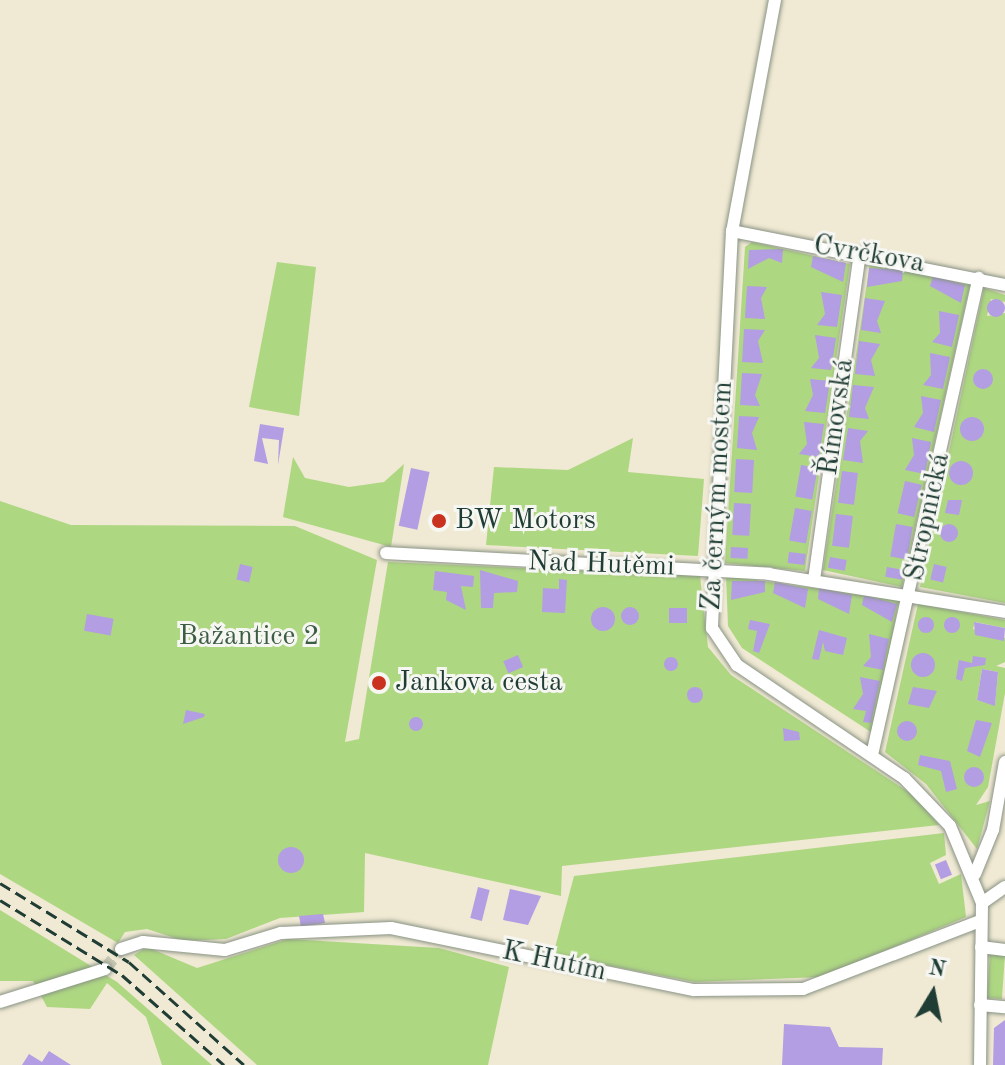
<!DOCTYPE html>
<html>
<head>
<meta charset="utf-8">
<style>
  body { margin:0 }
  #map { position:relative; width:1005px; height:1065px; overflow:hidden; background:#f0e9d3; font-family:"Old Standard TT",serif }
  div>[style] { position:absolute }
  [style*='--x'] { left:calc(var(--x)*1px); top:calc(var(--y)*1px); width:calc(var(--w)*1px); rotate:calc(var(--a)*1deg) }
  .green>* { inset:0; background:#aed782; transform-origin:0 0 }
  .building>* { inset:0; background:#b39de3; transform-origin:0 0 }
  .round { border-radius:50% }
  .minor-tunnel>* { height:12px; margin-top:-6px; transform-origin:0; background:repeating-linear-gradient(90deg,#c6c7b3 0 12px,transparent 0 18px) }
  .roads { filter:drop-shadow(0 0 2px #889384) drop-shadow(0 0 2px #889384) }
  .minor>* { height:12px; margin:-6px; padding:0 6px; transform-origin:6px; border-radius:6px; background:#fff }
  .rail>* { height:3px; margin-top:-1.5px; transform-origin:0; background:repeating-linear-gradient(90deg,#1f3d34 0 12px,transparent 0 18px) }
  .dots>* { width:22px; height:22px; translate:-50% -50%; box-sizing:border-box; border:4px solid #f6f6f2; border-radius:50% }
  span { translate:-50% -50%; white-space:nowrap; text-align:center; line-height:1.15; -webkit-text-stroke:6px #f6f6f2; paint-order:stroke }
  .street-label { font-size:28px; color:#1f3d34 }
  .poi-label { font-size:28px; color:#1f3d34 }
  .left { translate:0 -50%; text-align:left }
  .park-label { font-size:28px; color:#3c5c44 }
  .north { position:absolute; left:893px; top:953px; width:80px; height:80px; -webkit-text-stroke:6px #f6f6f2; paint-order:stroke; rotate:10deg; font-size:22px; font-weight:700; line-height:32px; text-align:center; color:#1f3d34 }
  .north::after { content:''; display:block; margin:auto; width:28px; height:36px; background:#1f3d34; clip-path:polygon(50% 0,100% 100%,50% 72%,0 100%) }
</style>
</head>
<body>
<div id="map">
  <div class="green">
    <div style="clip-path:polygon(752px 242px,850px 264px,805px 571px,725px 563px,745px 247px)"></div>
    <div style="clip-path:polygon(277px 262px,316px 267px,299px 416px,249px 407px)"></div>
    <div style="clip-path:polygon(870px 263px,970px 285px,902px 587px,823px 570px)"></div>
    <div style="clip-path:polygon(984px 288px,1005px 295px,1005px 302px,991px 299px,987px 316px,1005px 313px,1005px 603px,920px 587px)"></div>
    <div style="clip-path:polygon(633px 438px,628px 472px,704px 479px,698px 556px,486px 545px,494px 467px,568px 470px)"></div>
    <div style="clip-path:polygon(293px 457px,305px 478px,349px 487px,384px 482px,404px 464px,391px 547px,283px 517px)"></div>
    <div style="clip-path:polygon(0 501px,71px 525px,295px 526px,377px 560px,345px 742px,359px 739px,388px 562px,700px 576px,708px 647px,731px 675px,913px 795px,939px 825px,562px 866px,561px 896px,365px 853px,364px 912px,280px 918px,226px 939px,184px 941px,147px 929px,125px 932px,118px 943px,0 874px)"></div>
    <div style="clip-path:polygon(726px 576px,899px 600px,874px 734px,742px 648px,728px 626px)"></div>
    <div style="clip-path:polygon(evenodd,918px 604px,1005px 620px,1005px 628px,975px 622px,973px 629px,1005px 638px,1005px 662px,996px 666px,1005px 668px,1005px 693px,988px 787px,976px 805px,990px 801px,977px 849px,926px 784px,885px 752px,918px 604px,982px 669px,998px 672px,995px 705px,977px 700px,982px 669px)"></div>
    <div style="clip-path:polygon(944px 833px,946px 855px,930px 863px,939px 884px,961px 874px,966px 917px,822px 977px,695px 982px,553px 955px,574px 876px)"></div>
    <div style="clip-path:polygon(0 910px,117px 982px,212px 1065px,162px 1065px,146px 1017px,107px 983px,90px 1009px,47px 1007px,33px 981px,0 981px)"></div>
    <div style="clip-path:polygon(288px 939px,439px 948px,509px 967px,488px 1065px,257px 1065px,134px 955px,147px 947px,197px 968px)"></div>
    <div style="left:990px;top:954px;width:15px;height:44px;rotate:4deg"></div>
  </div>
  <div class="building">
    <div style="clip-path:polygon(783px 249px,782px 263px,769px 258px,748px 269px,749px 250px)"></div>
    <div style="clip-path:polygon(813px 256px,846px 263px,843px 282px,811px 267px)"></div>
    <div style="clip-path:polygon(869px 268px,903px 270px,902px 281px,867px 287px)"></div>
    <div style="clip-path:polygon(933px 276px,965px 285px,961px 303px,930px 286px)"></div>
    <div style="clip-path:polygon(747px 286px,767px 287px,761px 298px,765px 319px,745px 318px)"></div>
    <div style="clip-path:polygon(821px 292px,842px 295px,837px 327px,817px 325px,825px 314px)"></div>
    <div style="clip-path:polygon(865px 298px,885px 301px,877px 321px,881px 333px,861px 330px)"></div>
    <div class="round" style="left:987px;top:299px;width:18px;height:18px"></div>
    <div style="clip-path:polygon(939px 311px,959px 315px,952px 347px,932px 342px,940px 333px)"></div>
    <div style="clip-path:polygon(744px 329px,765px 330px,758px 341px,763px 363px,742px 362px)"></div>
    <div style="clip-path:polygon(815px 335px,836px 338px,831px 370px,811px 368px,819px 358px)"></div>
    <div style="clip-path:polygon(859px 341px,880px 344px,871px 360px,875px 376px,855px 374px)"></div>
    <div style="clip-path:polygon(930px 353px,950px 357px,943px 389px,923px 385px,931px 375px)"></div>
    <div class="round" style="left:973px;top:369px;width:20px;height:20px"></div>
    <div style="clip-path:polygon(742px 373px,762px 374px,755px 395px,760px 406px,740px 405px)"></div>
    <div style="clip-path:polygon(810px 379px,830px 381px,825px 413px,805px 411px,813px 395px)"></div>
    <div style="clip-path:polygon(853px 385px,874px 387px,865px 408px,869px 419px,849px 417px)"></div>
    <div style="clip-path:polygon(921px 396px,941px 400px,934px 432px,914px 427px,923px 413px)"></div>
    <div style="clip-path:polygon(739px 416px,759px 417px,752px 433px,757px 450px,737px 448px)"></div>
    <div class="round" style="left:960px;top:417px;width:24px;height:24px"></div>
    <div style="clip-path:polygon(804px 422px,824px 424px,819px 457px,799px 454px,807px 444px)"></div>
    <div style="clip-path:polygon(260px 424px,284px 428px,278px 465px,279px 440px,262px 438px,268px 464px,254px 461px)"></div>
    <div style="clip-path:polygon(848px 428px,868px 431px,860px 441px,863px 463px,843px 460px)"></div>
    <div style="clip-path:polygon(912px 438px,931px 442px,925px 474px,905px 470px,914px 455px)"></div>
    <div style="left:736px;top:459px;width:18px;height:33px;rotate:3deg"></div>
    <div class="round" style="left:949px;top:461px;width:24px;height:24px"></div>
    <div style="left:801px;top:465px;width:17px;height:32px;rotate:10deg"></div>
    <div style="left:411px;top:468px;width:19px;height:59px;rotate:12deg"></div>
    <div style="left:842px;top:471px;width:16px;height:32px;rotate:7deg"></div>
    <div style="left:905px;top:481px;width:17px;height:33px;rotate:13deg"></div>
    <div style="clip-path:polygon(948px 500px,962px 500px,959px 515px,945px 513px)"></div>
    <div style="left:734px;top:503px;width:17px;height:32px;rotate:3deg"></div>
    <div style="left:795px;top:508px;width:17px;height:33px;rotate:10deg"></div>
    <div style="left:836px;top:514px;width:17px;height:32px;rotate:7deg"></div>
    <div style="left:896px;top:524px;width:17px;height:33px;rotate:10deg"></div>
    <div class="round" style="left:940px;top:524px;width:18px;height:18px"></div>
    <div style="left:731px;top:547px;width:17px;height:11px;rotate:3deg"></div>
    <div style="left:789px;top:552px;width:17px;height:11px;rotate:7deg"></div>
    <div style="left:830px;top:557px;width:17px;height:11px;rotate:10deg"></div>
    <div style="left:240px;top:564px;width:13px;height:16px;rotate:13deg"></div>
    <div style="left:934px;top:564px;width:13px;height:16px;rotate:13deg"></div>
    <div style="left:887px;top:567px;width:17px;height:10px;rotate:10deg"></div>
    <div style="clip-path:polygon(480px 570px,518px 581px,517px 592px,494px 593px,493px 608px,481px 608px)"></div>
    <div style="clip-path:polygon(435px 571px,474px 576px,473px 587px,461px 586px,466px 610px,446px 600px,447px 592px,433px 590px)"></div>
    <div style="clip-path:polygon(559px 579px,567px 580px,565px 613px,542px 612px,543px 588px,559px 589px)"></div>
    <div style="clip-path:polygon(732px 581px,765px 581px,765px 592px,731px 600px)"></div>
    <div style="clip-path:polygon(775px 582px,808px 589px,805px 608px,773px 593px)"></div>
    <div style="clip-path:polygon(819px 588px,852px 595px,849px 614px,818px 599px)"></div>
    <div style="clip-path:polygon(864px 595px,897px 604px,892px 622px,862px 605px)"></div>
    <div class="round" style="left:591px;top:607px;width:24px;height:24px"></div>
    <div class="round" style="left:621px;top:607px;width:18px;height:18px"></div>
    <div style="left:669px;top:608px;width:18px;height:15px"></div>
    <div style="left:87px;top:614px;width:27px;height:17px;rotate:10deg"></div>
    <div class="round" style="left:918px;top:617px;width:16px;height:16px"></div>
    <div class="round" style="left:944px;top:617px;width:16px;height:16px"></div>
    <div style="clip-path:polygon(750px 620px,770px 624px,759px 653px,753px 651px,757px 631px,748px 629px)"></div>
    <div style="clip-path:polygon(974px 622px,1005px 628px,1004px 641px,975px 635px)"></div>
    <div style="clip-path:polygon(819px 630px,847px 638px,843px 655px,825px 651px,823px 642px,819px 660px,812px 659px)"></div>
    <div style="clip-path:polygon(869px 634px,889px 639px,883px 670px,863px 666px,871px 657px)"></div>
    <div class="round" style="left:911px;top:653px;width:24px;height:24px"></div>
    <div style="left:518px;top:655px;width:13px;height:16px;rotate:67deg"></div>
    <div style="clip-path:polygon(973px 656px,986px 658px,985px 665px,965px 668px,962px 681px,956px 679px,959px 660px,972px 663px)"></div>
    <div class="round" style="left:664px;top:657px;width:14px;height:14px"></div>
    <div style="clip-path:polygon(982px 669px,998px 672px,995px 706px,977px 700px)"></div>
    <div style="clip-path:polygon(860px 677px,880px 681px,871px 723px,863px 722px,866px 711px,853px 709px,863px 694px)"></div>
    <div class="round" style="left:687px;top:687px;width:16px;height:16px"></div>
    <div style="clip-path:polygon(913px 687px,937px 691px,929px 708px,908px 704px)"></div>
    <div style="clip-path:polygon(186px 710px,205px 714px,204px 717px,183px 724px)"></div>
    <div class="round" style="left:409px;top:717px;width:14px;height:14px"></div>
    <div style="clip-path:polygon(976px 720px,992px 723px,980px 757px,967px 751px)"></div>
    <div class="round" style="left:897px;top:721px;width:20px;height:20px"></div>
    <div style="clip-path:polygon(783px 728px,799px 732px,800px 740px,784px 741px)"></div>
    <div style="clip-path:polygon(920px 755px,950px 761px,957px 789px,946px 792px,941px 771px,918px 765px)"></div>
    <div class="round" style="left:964px;top:767px;width:20px;height:20px"></div>
    <div class="round" style="left:278px;top:847px;width:26px;height:26px"></div>
    <div style="left:946px;top:860px;width:16px;height:12px;rotate:68deg"></div>
    <div style="left:478px;top:887px;width:12px;height:32px;rotate:14deg"></div>
    <div style="clip-path:polygon(510px 889px,541px 896px,528px 925px,503px 920px)"></div>
    <div style="clip-path:polygon(323px 914px,325px 923px,301px 927px,299px 916px)"></div>
    <div style="clip-path:polygon(1005px 1020px,1005px 1065px,993px 1065px,994px 1028px)"></div>
    <div style="clip-path:polygon(784px 1024px,830px 1027px,839px 1047px,883px 1048px,882px 1065px,782px 1065px)"></div>
    <div style="clip-path:polygon(49px 1051px,71px 1065px,22px 1065px,29px 1054px,42px 1062px)"></div>
  </div>
  <div class="minor-tunnel">
    <div style="--x:105;--y:969;--w:26;--a:-51"></div>
  </div>
  <div class="roads">
    <div class="minor">
      <div style="--x:775;--y:0;--w:235;--a:100.5"></div>
      <div style="--x:732;--y:231;--w:398;--a:92.9"></div>
      <div style="--x:712;--y:628;--w:45;--a:56"></div>
      <div style="--x:737;--y:665;--w:202;--a:34.1"></div>
      <div style="--x:904;--y:778;--w:66;--a:46.2"></div>
      <div style="--x:950;--y:826;--w:83;--a:67.4"></div>
      <div style="--x:982;--y:903;--w:162;--a:90.7"></div>
      <div style="--x:732;--y:231;--w:278;--a:11.2"></div>
      <div style="--x:386;--y:553;--w:384;--a:3.1"></div>
      <div style="--x:769;--y:574;--w:239;--a:9.1"></div>
      <div style="--x:814;--y:580;--w:329;--a:-82"></div>
      <div style="--x:872;--y:755;--w:489;--a:-77.4"></div>
      <div style="--x:975;--y:874;--w:48;--a:-67.8"></div>
      <div style="--x:993;--y:830;--w:69;--a:-80"></div>
      <div style="--x:982;--y:903;--w:28;--a:-35"></div>
      <div style="--x:981;--y:947;--w:24;--a:7"></div>
      <div style="--x:121;--y:949;--w:23;--a:-18"></div>
      <div style="--x:143;--y:942;--w:82;--a:5.6"></div>
      <div style="--x:225;--y:950;--w:59;--a:-16.9"></div>
      <div style="--x:281;--y:933;--w:110;--a:-2.6"></div>
      <div style="--x:391;--y:928;--w:309;--a:11.6"></div>
      <div style="--x:694;--y:990;--w:109;--a:-0.5"></div>
      <div style="--x:803;--y:989;--w:190;--a:-21"></div>
      <div style="--x:0;--y:1002;--w:110;--a:-17.4"></div>
      <div style="--x:980;--y:1005;--w:25;--a:5"></div>
    </div>
  </div>
  <div class="rail">
    <div style="--x:0;--y:883;--w:151;--a:31.5"></div>
    <div style="--x:129;--y:962;--w:154;--a:41.8"></div>
    <div style="--x:0;--y:900;--w:143;--a:31.6"></div>
    <div style="--x:122;--y:975;--w:136;--a:41.4"></div>
  </div>
  <div class="dots">
    <div style="left:439px;top:521px;background:#c8321e"></div>
    <div style="left:379px;top:683px;background:#c8321e"></div>
  </div>
  <div class="street-label">
    <span style="left:869px;top:255px;rotate:10deg">Cvrčkova</span>
    <span style="left:837px;top:417px;rotate:-82deg">Římovská</span>
    <span style="left:718px;top:496px;rotate:-87deg">Za černým mostem</span>
    <span style="left:928px;top:517px;rotate:-78deg">Stropnická</span>
    <span style="left:601px;top:565px;rotate:2deg">Nad Hutěmi</span>
    <span style="left:554px;top:962px;rotate:12deg">K Hutím</span>
  </div>
  <div class="poi-label">
    <span class="left" style="left:455px;top:521px">BW Motors</span>
    <span class="left" style="left:395px;top:683px">Jankova cesta</span>
  </div>
  <div class="park-label">
    <span style="left:249px;top:637px">Bažantice 2</span>
  </div>
  <div class="north">N</div>
</div>
</body>
</html>
